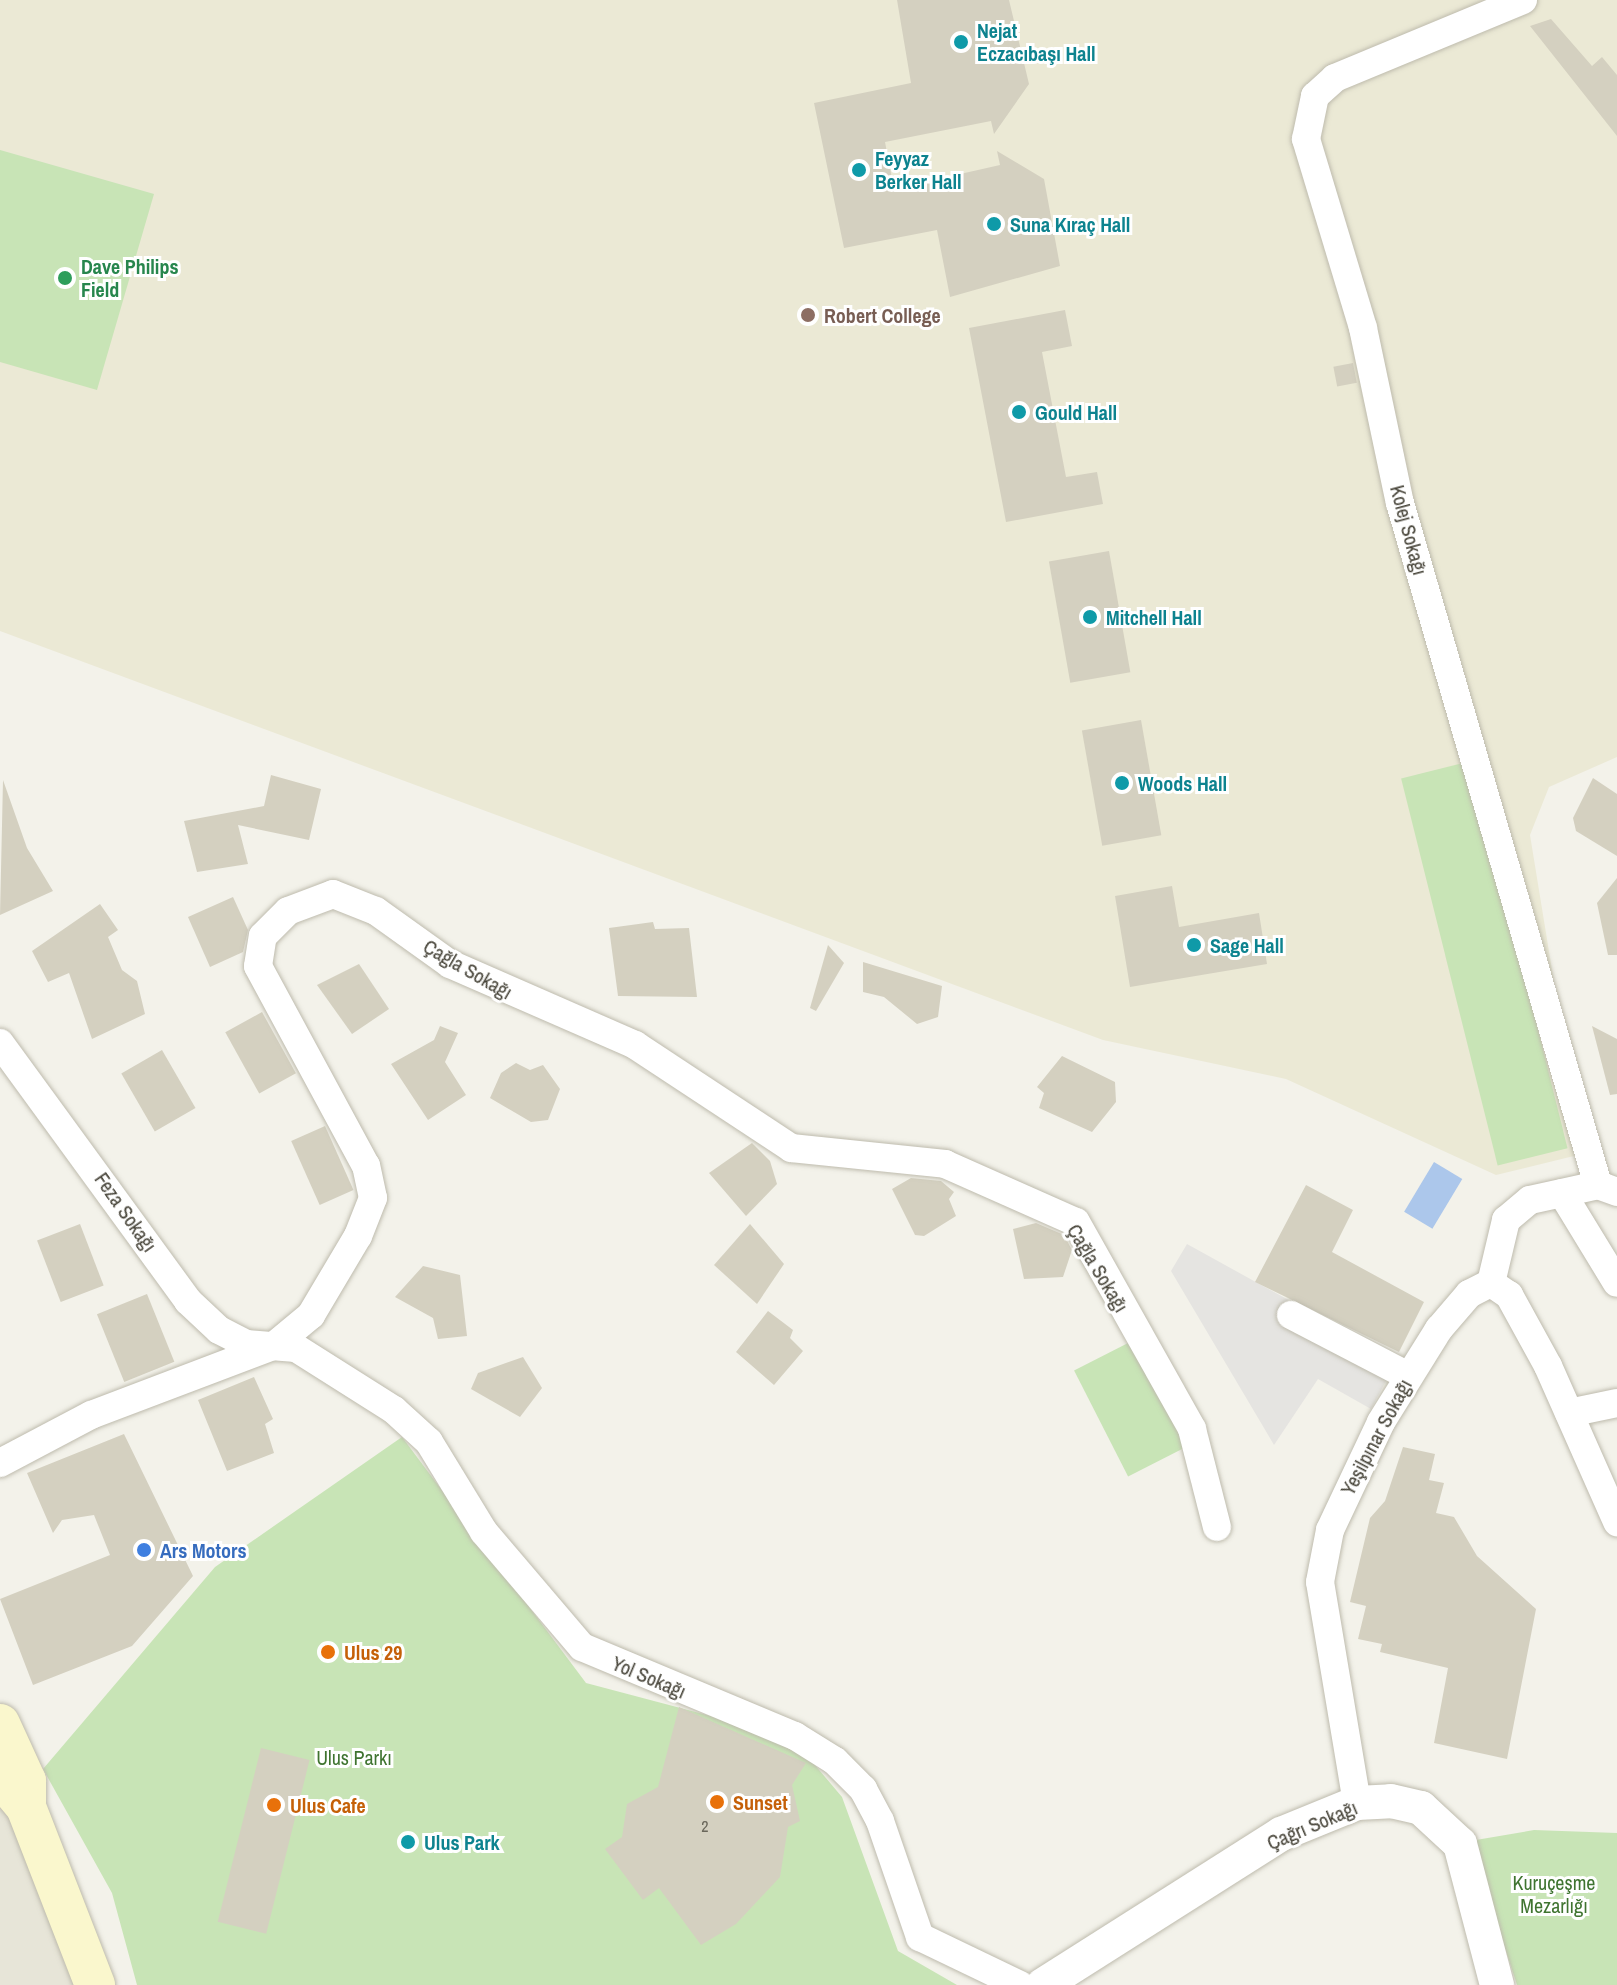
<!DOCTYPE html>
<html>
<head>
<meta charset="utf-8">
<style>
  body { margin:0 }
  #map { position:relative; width:1617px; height:1985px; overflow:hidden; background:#f3f2ea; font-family:"Archivo Narrow",sans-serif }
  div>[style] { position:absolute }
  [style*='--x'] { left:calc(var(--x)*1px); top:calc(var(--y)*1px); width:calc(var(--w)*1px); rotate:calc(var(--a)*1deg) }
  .residential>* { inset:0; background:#e7e5d8 }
  .education>* { inset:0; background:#ebe9d5 }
  .green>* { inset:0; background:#c8e4b6; transform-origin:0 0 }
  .parking>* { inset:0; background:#e5e4e1 }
  .water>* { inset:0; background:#acc7eb; transform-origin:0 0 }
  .building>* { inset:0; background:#d4d0c0; transform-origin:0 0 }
  .roads { filter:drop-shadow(0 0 2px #bebbad) drop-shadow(0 0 2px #bebbad) }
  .minor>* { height:28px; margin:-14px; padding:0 14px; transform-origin:14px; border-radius:14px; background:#fff }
  .tertiary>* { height:34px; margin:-17px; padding:0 17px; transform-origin:17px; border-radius:17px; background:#fff }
  .secondary>* { height:40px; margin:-20px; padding:0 20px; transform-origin:20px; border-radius:20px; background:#faf7cd }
  .dots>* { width:22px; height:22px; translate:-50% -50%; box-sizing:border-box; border:4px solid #fff; border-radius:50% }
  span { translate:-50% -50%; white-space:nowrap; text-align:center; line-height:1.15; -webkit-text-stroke:6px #fff; paint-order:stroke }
  .number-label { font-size:16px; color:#6a675b }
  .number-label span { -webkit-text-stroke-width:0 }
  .culture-label { font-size:20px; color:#0d838f; font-weight:700 }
  .left { translate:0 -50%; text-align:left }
  .leisure-label { font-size:20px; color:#27864d; font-weight:700 }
  .education-label { font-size:20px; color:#785e54; font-weight:700 }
  .street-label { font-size:20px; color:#474439 }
  .shop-label { font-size:20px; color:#366cbe; font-weight:700 }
  .food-label { font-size:20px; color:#c56008; font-weight:700 }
  .park-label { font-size:20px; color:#3f7430 }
</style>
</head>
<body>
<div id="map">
  <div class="residential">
    <div style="clip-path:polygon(0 1798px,64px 1924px,74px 1985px,0 1985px)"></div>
  </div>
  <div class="education">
    <div style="clip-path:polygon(0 0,1617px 0,1617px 757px,1549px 787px,1530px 835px,1582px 1154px,1496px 1175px,1286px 1079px,1103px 1040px,0 631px)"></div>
  </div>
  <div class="green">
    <div style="clip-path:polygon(0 150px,154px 194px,97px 390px,0 362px)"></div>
    <div style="left:1471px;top:761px;width:399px;height:72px;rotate:76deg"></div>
    <div style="left:1132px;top:1341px;width:119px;height:65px;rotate:63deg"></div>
    <div style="clip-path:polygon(402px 1437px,586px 1683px,756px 1728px,809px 1758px,842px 1797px,898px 1951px,957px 1985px,137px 1985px,112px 1893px,43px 1769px,215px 1567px)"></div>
    <div style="clip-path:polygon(1534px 1830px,1617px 1833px,1617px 1985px,1517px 1985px,1470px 1841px)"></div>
  </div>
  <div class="parking">
    <div style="clip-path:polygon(1187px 1244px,1397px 1360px,1371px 1409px,1318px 1379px,1274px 1445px,1171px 1271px)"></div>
  </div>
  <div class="water">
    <div style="left:1434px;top:1162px;width:33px;height:58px;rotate:31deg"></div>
  </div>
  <div class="building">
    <div style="clip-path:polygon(897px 0,1009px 0,1029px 84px,994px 134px,991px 121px,885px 142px,894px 189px,1000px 165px,997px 151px,1044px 179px,1060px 266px,950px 297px,937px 230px,844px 248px,814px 103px,911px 83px)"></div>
    <div style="clip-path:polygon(1551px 19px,1592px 66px,1602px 57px,1617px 75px,1617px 136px,1530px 26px)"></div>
    <div style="clip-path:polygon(1065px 310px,1072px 346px,1042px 352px,1066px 477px,1097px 472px,1103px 504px,1006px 522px,969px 328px)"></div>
    <div style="left:1353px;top:363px;width:20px;height:20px;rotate:79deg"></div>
    <div style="left:1109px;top:551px;width:123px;height:61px;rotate:80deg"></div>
    <div style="left:1141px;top:720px;width:117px;height:60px;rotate:80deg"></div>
    <div style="clip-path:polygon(271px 775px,321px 789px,309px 840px,238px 825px,248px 864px,197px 872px,184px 821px,264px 806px)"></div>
    <div style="clip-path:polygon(1593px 778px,1617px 794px,1617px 856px,1576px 831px,1573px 818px)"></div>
    <div style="clip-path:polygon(3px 780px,27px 848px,53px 891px,0 915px)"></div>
    <div style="clip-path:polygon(1617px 878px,1617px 955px,1608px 955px,1597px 903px)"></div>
    <div style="clip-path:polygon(1172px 886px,1179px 927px,1259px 913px,1267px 964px,1130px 987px,1115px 896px)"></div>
    <div style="clip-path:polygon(233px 897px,248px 930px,243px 952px,210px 967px,188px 917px)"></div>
    <div style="clip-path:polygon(100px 904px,118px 930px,108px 937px,122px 970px,137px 981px,145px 1014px,92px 1039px,69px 973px,48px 982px,32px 951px)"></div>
    <div style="clip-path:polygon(653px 922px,655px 929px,689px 928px,697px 997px,618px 996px,609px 928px)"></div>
    <div style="clip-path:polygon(828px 945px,844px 963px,816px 1011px,810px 1008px)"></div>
    <div style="clip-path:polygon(863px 962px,942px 986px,938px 1017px,917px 1024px,884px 997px,863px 992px)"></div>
    <div style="clip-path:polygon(359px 964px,389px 1009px,352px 1034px,317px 985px)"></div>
    <div style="left:262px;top:1012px;width:70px;height:42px;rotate:61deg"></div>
    <div style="clip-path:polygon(440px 1026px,458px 1033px,445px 1062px,466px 1095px,428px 1120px,391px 1064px,434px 1040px)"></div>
    <div style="clip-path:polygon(1592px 1026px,1617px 1039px,1617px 1094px,1610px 1095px)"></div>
    <div style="left:162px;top:1050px;width:67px;height:47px;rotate:60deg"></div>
    <div style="clip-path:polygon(1062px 1056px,1115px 1082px,1116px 1102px,1092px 1132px,1039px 1108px,1044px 1093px,1037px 1087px)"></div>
    <div style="clip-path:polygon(516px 1063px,530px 1070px,543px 1065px,560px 1089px,548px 1120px,531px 1122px,490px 1098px,501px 1073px)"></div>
    <div style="left:325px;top:1126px;width:70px;height:37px;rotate:66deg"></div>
    <div style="clip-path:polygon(752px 1143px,770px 1161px,777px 1184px,746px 1216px,709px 1173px)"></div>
    <div style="clip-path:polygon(911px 1178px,941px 1181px,954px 1192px,949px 1199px,956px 1216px,924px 1236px,915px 1235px,892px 1189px)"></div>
    <div style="clip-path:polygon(1306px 1185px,1353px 1210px,1332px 1252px,1424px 1302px,1399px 1352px,1255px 1282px)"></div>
    <div style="clip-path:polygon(1036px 1223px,1064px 1235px,1072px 1250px,1063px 1277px,1024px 1279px,1013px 1229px)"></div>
    <div style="left:80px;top:1224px;width:66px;height:46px;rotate:69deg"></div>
    <div style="clip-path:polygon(750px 1224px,784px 1264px,757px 1304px,714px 1265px)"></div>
    <div style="clip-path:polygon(423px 1266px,460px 1275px,467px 1336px,438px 1339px,433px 1318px,395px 1297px)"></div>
    <div style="left:147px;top:1294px;width:73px;height:54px;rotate:68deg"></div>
    <div style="clip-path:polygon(768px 1311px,793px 1330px,790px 1338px,803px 1351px,774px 1385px,736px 1352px)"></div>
    <div style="clip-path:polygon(523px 1357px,542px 1388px,520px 1417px,471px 1389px,478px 1373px)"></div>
    <div style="clip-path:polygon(254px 1377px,273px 1419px,265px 1424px,274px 1453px,227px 1471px,198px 1400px)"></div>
    <div style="clip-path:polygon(124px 1434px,193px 1576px,132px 1646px,33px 1685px,0 1599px,110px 1555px,94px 1515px,62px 1520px,53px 1533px,27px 1473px)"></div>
    <div style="clip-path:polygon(1403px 1447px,1435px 1454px,1429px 1480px,1444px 1483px,1436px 1513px,1454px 1517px,1477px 1556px,1536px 1609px,1507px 1759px,1434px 1743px,1448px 1668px,1380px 1652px,1382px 1644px,1358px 1639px,1366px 1606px,1350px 1602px,1370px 1518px,1385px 1501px)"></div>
    <div style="clip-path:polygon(679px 1707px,806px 1763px,792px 1785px,800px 1821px,788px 1827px,780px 1877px,736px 1924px,701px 1945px,659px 1888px,643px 1900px,605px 1849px,622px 1837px,627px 1804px,658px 1787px)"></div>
    <div style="left:261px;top:1748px;width:50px;height:179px;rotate:14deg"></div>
  </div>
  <div class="roads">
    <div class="minor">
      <div style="--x:1523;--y:0;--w:204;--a:157.5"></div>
      <div style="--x:1335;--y:78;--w:27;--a:138"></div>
      <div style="--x:1315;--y:96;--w:44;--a:101.8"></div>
      <div style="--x:1306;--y:139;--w:197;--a:73.2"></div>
      <div style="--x:1363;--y:328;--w:179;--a:78.1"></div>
      <div style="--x:1400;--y:503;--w:710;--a:73.81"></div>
      <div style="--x:0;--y:1043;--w:319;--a:53.9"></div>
      <div style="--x:188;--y:1301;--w:42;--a:43.1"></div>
      <div style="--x:219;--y:1330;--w:30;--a:27"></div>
      <div style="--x:246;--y:1344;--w:50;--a:4.6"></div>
      <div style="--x:296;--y:1348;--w:116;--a:32.3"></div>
      <div style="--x:394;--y:1410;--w:47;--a:42.4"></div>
      <div style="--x:429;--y:1442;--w:105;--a:58.6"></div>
      <div style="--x:484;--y:1532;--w:151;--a:49.6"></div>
      <div style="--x:582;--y:1647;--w:231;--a:22.7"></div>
      <div style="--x:795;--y:1736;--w:47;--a:32"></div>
      <div style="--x:835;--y:1761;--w:40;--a:45"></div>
      <div style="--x:863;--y:1789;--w:36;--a:62"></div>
      <div style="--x:880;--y:1821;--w:123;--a:71"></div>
      <div style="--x:920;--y:1937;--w:111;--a:25.6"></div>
      <div style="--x:1562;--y:1193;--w:105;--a:58.6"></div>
      <div style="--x:1491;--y:1283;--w:22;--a:34"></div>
      <div style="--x:1509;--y:1295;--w:81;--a:61.2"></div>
      <div style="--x:1548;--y:1366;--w:171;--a:66.1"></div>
      <div style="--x:1291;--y:1315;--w:132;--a:27.5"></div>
      <div style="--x:1569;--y:1413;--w:49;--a:-11.8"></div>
      <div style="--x:0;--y:1463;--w:103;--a:-27.8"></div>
      <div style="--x:91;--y:1415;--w:197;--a:-20.8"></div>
      <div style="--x:275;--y:1345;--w:47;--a:-39.8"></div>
      <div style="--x:311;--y:1315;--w:92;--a:-59.3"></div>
      <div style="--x:358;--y:1236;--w:41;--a:-68.5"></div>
      <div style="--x:373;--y:1198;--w:33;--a:-102"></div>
      <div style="--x:366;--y:1166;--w:227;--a:-118.4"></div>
      <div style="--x:258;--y:966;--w:30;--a:-81"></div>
      <div style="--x:263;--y:936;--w:35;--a:-45"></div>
      <div style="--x:288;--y:911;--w:48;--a:-20.7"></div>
      <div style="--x:333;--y:894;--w:46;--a:21.6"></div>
      <div style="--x:376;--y:911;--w:91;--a:35.6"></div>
      <div style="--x:450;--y:964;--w:202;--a:23.6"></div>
      <div style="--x:635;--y:1045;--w:187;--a:33.4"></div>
      <div style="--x:791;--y:1148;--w:155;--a:5.9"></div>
      <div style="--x:945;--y:1164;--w:143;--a:23.9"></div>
      <div style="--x:1076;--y:1222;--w:237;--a:60.7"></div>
      <div style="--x:1192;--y:1429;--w:101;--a:75.7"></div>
      <div style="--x:1357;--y:1803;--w:224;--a:-99.5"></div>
      <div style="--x:1320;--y:1582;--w:53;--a:-79.1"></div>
      <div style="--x:1330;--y:1530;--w:119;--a:-64.7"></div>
      <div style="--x:1381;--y:1422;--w:110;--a:-58.1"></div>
      <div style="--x:1439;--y:1329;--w:46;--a:-49.4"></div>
      <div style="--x:1469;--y:1294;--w:25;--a:-27"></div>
      <div style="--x:1491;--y:1283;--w:65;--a:-76.6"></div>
      <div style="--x:1506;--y:1220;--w:31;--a:-40"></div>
      <div style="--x:1530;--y:1200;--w:70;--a:-12.4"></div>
      <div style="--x:1598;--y:1185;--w:20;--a:20"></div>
    </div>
    <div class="tertiary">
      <div style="--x:1043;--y:1985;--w:282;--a:-32.4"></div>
      <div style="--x:1281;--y:1834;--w:82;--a:-22.2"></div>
      <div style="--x:1357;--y:1803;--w:34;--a:-3"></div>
      <div style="--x:1391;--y:1801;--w:31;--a:13"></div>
      <div style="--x:1421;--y:1808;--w:53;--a:42.7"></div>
      <div style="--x:1460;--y:1844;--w:146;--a:75.3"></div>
    </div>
    <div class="secondary">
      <div style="--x:0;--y:1724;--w:63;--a:65.5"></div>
      <div style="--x:26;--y:1781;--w:22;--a:90"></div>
      <div style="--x:0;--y:1776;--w:40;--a:50"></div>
      <div style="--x:26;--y:1807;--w:191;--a:68.8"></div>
    </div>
  </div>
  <div class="dots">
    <div style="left:961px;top:42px;background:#0f9aa8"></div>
    <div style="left:859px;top:170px;background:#0f9aa8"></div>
    <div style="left:994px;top:224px;background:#0f9aa8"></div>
    <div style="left:65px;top:278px;background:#2e9e5b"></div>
    <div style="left:808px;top:315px;background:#8d6e63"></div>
    <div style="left:1019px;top:412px;background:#0f9aa8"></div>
    <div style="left:1090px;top:617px;background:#0f9aa8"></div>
    <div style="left:1122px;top:783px;background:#0f9aa8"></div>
    <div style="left:1194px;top:945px;background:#0f9aa8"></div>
    <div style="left:144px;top:1550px;background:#3f7fe0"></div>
    <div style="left:328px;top:1652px;background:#e8710a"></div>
    <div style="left:717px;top:1802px;background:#e8710a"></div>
    <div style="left:274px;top:1805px;background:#e8710a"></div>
    <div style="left:408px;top:1842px;background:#0f9aa8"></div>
  </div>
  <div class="number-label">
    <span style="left:705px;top:1826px">2</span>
  </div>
  <div class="culture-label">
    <span class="left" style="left:977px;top:42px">Nejat<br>Eczacıbaşı Hall</span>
    <span class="left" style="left:875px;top:170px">Feyyaz<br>Berker Hall</span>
    <span class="left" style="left:1010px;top:224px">Suna Kıraç Hall</span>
    <span class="left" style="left:1035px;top:412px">Gould Hall</span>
    <span class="left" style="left:1106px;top:617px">Mitchell Hall</span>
    <span class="left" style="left:1138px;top:783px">Woods Hall</span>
    <span class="left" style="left:1210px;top:945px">Sage Hall</span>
    <span class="left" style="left:424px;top:1842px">Ulus Park</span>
  </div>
  <div class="leisure-label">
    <span class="left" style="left:81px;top:278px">Dave Philips<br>Field</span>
  </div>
  <div class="education-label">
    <span class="left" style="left:824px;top:315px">Robert College</span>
  </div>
  <div class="street-label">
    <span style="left:1409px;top:530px;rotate:75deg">Kolej Sokağı</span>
    <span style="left:468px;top:969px;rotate:30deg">Çağla Sokağı</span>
    <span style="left:126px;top:1212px;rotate:55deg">Feza Sokağı</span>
    <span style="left:1098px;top:1268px;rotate:59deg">Çağla Sokağı</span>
    <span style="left:1376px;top:1437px;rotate:-62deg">Yeşilpınar Sokağı</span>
    <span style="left:649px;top:1677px;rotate:23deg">Yol Sokağı</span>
    <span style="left:1312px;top:1825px;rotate:-23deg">Çağrı Sokağı</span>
  </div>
  <div class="shop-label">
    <span class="left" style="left:160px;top:1550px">Ars Motors</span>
  </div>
  <div class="food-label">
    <span class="left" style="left:344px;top:1652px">Ulus 29</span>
    <span class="left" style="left:733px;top:1802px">Sunset</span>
    <span class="left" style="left:290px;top:1805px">Ulus Cafe</span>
  </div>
  <div class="park-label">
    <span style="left:354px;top:1757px">Ulus Parkı</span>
    <span style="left:1554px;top:1894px">Kuruçeşme<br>Mezarlığı</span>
  </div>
</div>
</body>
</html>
